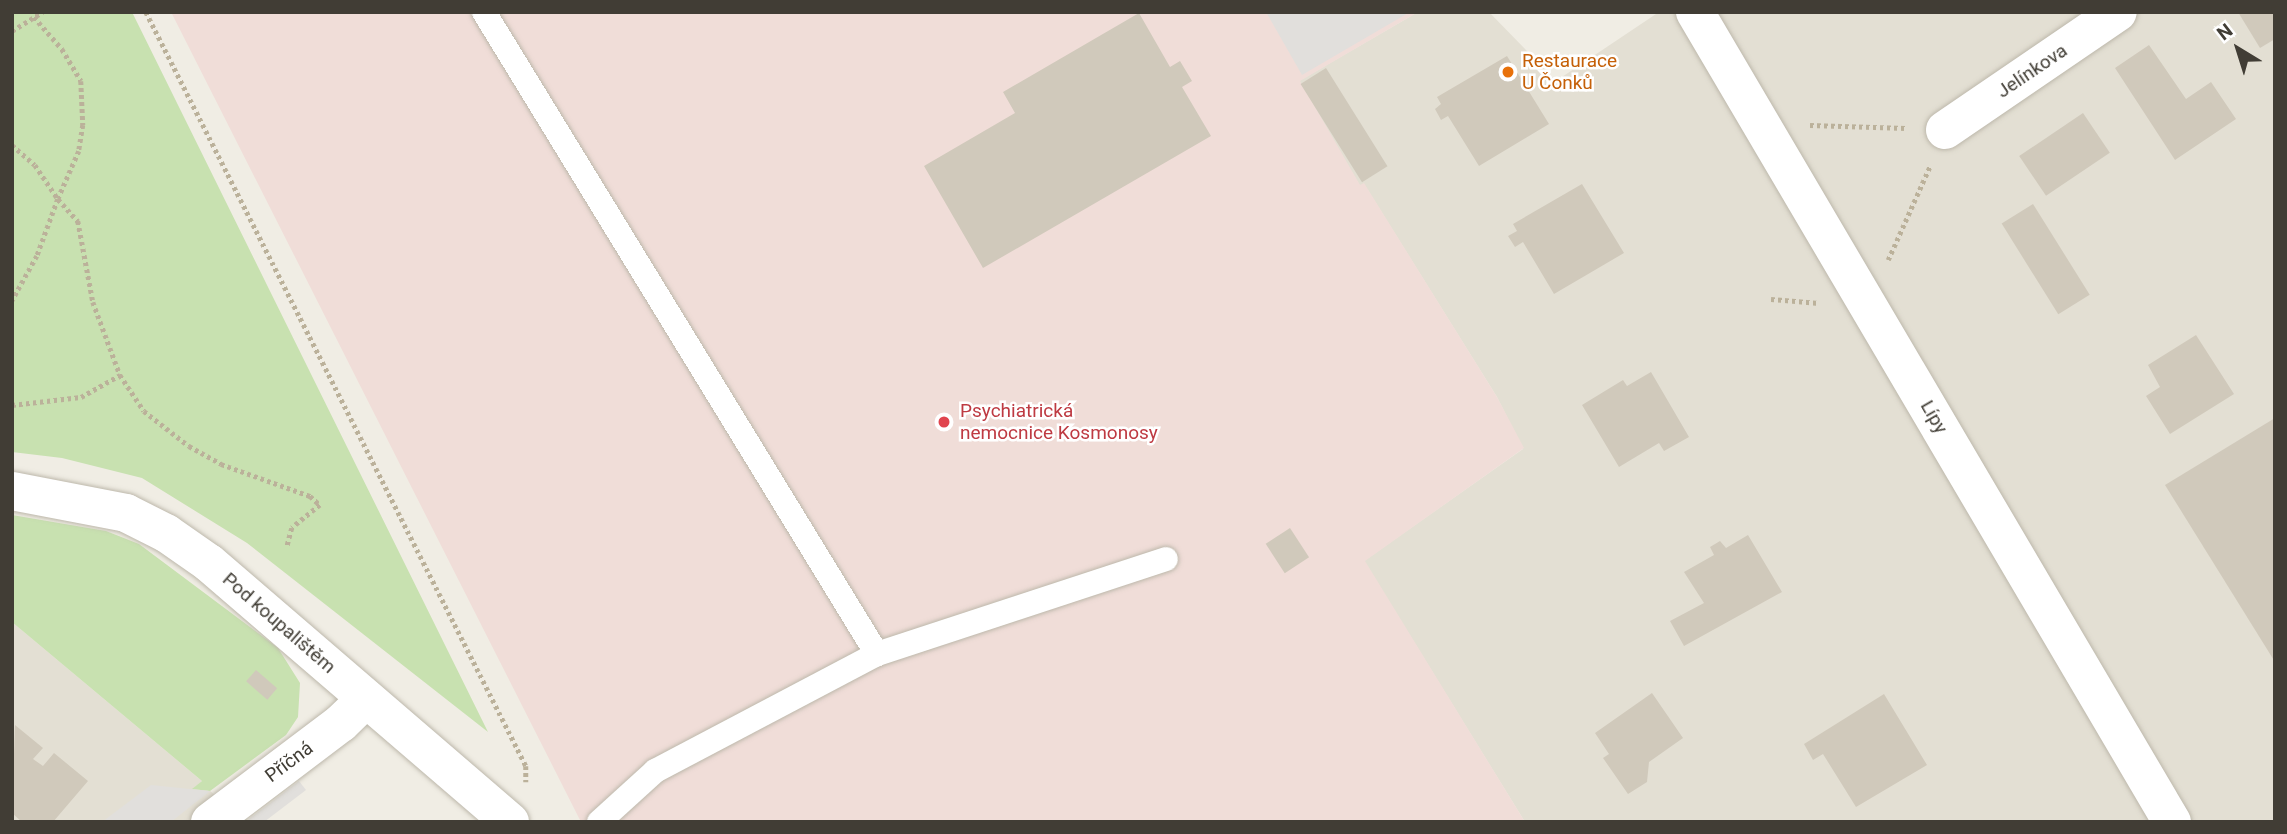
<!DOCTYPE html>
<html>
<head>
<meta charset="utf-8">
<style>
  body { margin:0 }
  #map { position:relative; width:2287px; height:834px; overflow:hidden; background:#f0ede4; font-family:Roboto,sans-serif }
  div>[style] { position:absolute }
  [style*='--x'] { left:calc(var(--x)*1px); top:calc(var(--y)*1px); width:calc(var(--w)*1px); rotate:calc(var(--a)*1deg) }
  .residential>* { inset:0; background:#e3dfd3 }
  .medical>* { inset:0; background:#f0ddd8 }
  .green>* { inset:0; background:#c8e1b0 }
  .parking>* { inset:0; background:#e1dfdc }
  .building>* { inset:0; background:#d0c9bb; transform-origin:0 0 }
  .path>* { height:4.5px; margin-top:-2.25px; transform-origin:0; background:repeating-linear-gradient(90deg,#bbb19a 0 3.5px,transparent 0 7px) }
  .roads { filter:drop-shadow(0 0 2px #bdb8ab) drop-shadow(0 0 2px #bdb8ab) }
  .lane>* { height:24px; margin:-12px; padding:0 12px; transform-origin:12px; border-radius:12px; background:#fff }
  .street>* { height:38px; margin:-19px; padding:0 19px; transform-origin:19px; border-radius:19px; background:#fff }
  .dots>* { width:19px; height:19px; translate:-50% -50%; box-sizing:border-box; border:4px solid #fff; border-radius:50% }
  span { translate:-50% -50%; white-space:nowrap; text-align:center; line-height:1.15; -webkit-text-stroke:5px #fff; paint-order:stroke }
  .food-label { font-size:19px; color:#c56008 }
  .left { translate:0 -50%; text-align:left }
  .street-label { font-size:19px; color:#413d35 }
  .health-label { font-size:19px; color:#be3a42 }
  .frame { position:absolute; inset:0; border:14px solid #413d35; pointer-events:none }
  .north { position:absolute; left:2203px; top:14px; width:70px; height:70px; -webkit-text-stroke:5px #fff; paint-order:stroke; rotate:322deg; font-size:19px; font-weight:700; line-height:28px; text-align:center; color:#413d35 }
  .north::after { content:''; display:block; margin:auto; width:24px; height:32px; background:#413d35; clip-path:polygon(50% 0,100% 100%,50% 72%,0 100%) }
</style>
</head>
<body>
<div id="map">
  <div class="residential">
    <div style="clip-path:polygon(1418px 12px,1489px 12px,1556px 81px,1659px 12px,2275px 12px,2275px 822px,1525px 822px,1364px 561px,1523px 449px,1497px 397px,1364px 184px,1360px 186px,1299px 81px)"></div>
    <div style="clip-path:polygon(12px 622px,202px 781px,193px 789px,210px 791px,250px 822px,12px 822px)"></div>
  </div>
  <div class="medical">
    <div style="clip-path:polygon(171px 12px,1418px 12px,1300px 81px,1360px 185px,1364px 183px,1497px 397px,1524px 448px,1365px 561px,1525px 822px,581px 822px)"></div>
  </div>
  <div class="green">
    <div style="clip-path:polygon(12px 12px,132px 12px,488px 732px,247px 543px,142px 478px,62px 458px,12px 452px)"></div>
    <div style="clip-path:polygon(12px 515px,106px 531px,139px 544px,278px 648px,300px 683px,298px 717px,286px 735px,210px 791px,192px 789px,202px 781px,12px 622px)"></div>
  </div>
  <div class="parking">
    <div style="clip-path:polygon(1266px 12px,1410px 12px,1302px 75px)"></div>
    <div style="clip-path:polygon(299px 781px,306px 790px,264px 822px,245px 822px)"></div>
    <div style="clip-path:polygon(151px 785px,210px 791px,171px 822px,102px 822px)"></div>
  </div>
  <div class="building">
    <div style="clip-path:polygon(2238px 12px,2275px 12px,2275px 39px,2260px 48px)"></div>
    <div style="clip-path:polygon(1139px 13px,1170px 67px,1180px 61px,1192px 81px,1182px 87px,1211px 136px,983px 268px,924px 166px,1015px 113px,1003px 92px)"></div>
    <div style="clip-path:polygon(2149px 45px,2186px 99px,2211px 82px,2236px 119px,2175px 160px,2115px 68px)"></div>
    <div style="clip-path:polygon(1507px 56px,1549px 124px,1479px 166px,1448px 116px,1441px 120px,1435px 109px,1441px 104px,1437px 97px)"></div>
    <div style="left:1326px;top:68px;width:116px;height:30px;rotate:58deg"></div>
    <div style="left:2083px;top:113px;width:48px;height:77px;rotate:56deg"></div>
    <div style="clip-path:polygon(1582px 184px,1624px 253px,1554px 294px,1523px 242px,1515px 247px,1508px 236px,1517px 231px,1513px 224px)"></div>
    <div style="left:2033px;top:204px;width:107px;height:37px;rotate:58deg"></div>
    <div style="clip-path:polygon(2196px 335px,2234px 394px,2170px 434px,2146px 396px,2160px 387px,2148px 365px)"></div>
    <div style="clip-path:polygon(1651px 372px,1689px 437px,1664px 451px,1659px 443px,1619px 467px,1582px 405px,1623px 380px,1627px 386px)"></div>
    <div style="clip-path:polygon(2275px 418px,2275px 662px,2165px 485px)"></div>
    <div style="left:1290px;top:528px;width:35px;height:29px;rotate:57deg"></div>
    <div style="clip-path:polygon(1748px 535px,1782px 592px,1684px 646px,1670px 621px,1704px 603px,1684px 572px,1714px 555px,1710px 547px,1720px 541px,1726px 548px)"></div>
    <div style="left:256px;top:670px;width:28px;height:15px;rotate:41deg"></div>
    <div style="clip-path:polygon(1652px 693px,1683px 738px,1649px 762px,1647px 782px,1628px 794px,1603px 758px,1609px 754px,1595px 733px)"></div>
    <div style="clip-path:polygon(1884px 694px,1927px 765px,1856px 807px,1823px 754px,1813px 760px,1804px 744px)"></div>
    <div style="clip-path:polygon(15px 725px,43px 748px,33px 759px,43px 766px,54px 753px,88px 781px,53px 822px,22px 822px,12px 813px)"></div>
  </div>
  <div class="path">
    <div style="--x:146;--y:12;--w:844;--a:63.25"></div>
    <div style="--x:526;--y:766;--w:16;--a:90"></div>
    <div style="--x:34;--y:17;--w:43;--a:48.8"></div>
    <div style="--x:62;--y:49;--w:37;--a:59"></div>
    <div style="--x:81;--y:81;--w:44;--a:87.4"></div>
    <div style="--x:83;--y:125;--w:26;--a:99"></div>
    <div style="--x:79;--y:151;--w:52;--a:113.6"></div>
    <div style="--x:58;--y:199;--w:30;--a:48"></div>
    <div style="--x:78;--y:221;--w:82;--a:79.5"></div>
    <div style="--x:93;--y:302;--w:78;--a:69.7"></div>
    <div style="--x:120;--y:375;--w:43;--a:56.3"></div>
    <div style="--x:144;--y:411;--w:57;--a:37.9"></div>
    <div style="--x:189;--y:446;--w:37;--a:29"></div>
    <div style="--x:221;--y:464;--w:95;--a:19.8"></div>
    <div style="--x:310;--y:496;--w:13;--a:42"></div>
    <div style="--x:320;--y:505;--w:36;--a:141"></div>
    <div style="--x:292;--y:528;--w:20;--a:105"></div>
    <div style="--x:12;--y:31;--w:36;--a:-32"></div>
    <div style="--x:1810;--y:125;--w:96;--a:1.8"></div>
    <div style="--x:12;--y:145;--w:30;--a:41"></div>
    <div style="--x:35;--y:165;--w:41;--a:55.9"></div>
    <div style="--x:58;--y:199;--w:61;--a:110.2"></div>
    <div style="--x:37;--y:256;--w:51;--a:119.1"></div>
    <div style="--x:1888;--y:260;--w:103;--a:-65.9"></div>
    <div style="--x:1771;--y:299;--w:48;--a:4.8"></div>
    <div style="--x:12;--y:405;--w:69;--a:-6.6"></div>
    <div style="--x:81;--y:397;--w:45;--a:-29.4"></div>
  </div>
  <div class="roads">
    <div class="lane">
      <div style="--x:484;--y:12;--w:753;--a:58.53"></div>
      <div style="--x:599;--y:822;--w:76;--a:-42.3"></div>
      <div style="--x:655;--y:771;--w:251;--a:-27.8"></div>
      <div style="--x:877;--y:654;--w:304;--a:-18.2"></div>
    </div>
    <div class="street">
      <div style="--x:1695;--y:12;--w:940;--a:59.51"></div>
      <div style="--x:1945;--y:130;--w:209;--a:-34.3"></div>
      <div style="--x:12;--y:491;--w:116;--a:10.9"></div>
      <div style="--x:126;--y:513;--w:45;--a:26.6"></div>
      <div style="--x:166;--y:533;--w:52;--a:34.9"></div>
      <div style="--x:209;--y:563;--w:397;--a:40.7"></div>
      <div style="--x:210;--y:822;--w:164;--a:-37.1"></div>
      <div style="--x:341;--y:723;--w:35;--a:-44"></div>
    </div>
  </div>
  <div class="dots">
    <div style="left:1508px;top:72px;background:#e8710a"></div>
    <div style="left:944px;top:422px;background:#e0444e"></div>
  </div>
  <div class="food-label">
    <span class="left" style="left:1522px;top:72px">Restaurace<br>U Čonků</span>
  </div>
  <div class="street-label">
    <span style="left:2032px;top:71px;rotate:-34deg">Jelínkova</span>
    <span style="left:1934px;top:417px;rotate:60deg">Lípy</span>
    <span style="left:279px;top:623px;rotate:41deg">Pod koupalištěm</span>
    <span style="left:289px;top:762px;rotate:-37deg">Příčná</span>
  </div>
  <div class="health-label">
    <span class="left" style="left:960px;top:422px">Psychiatrická<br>nemocnice Kosmonosy</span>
  </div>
  <div class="frame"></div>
  <div class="north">N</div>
</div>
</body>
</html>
